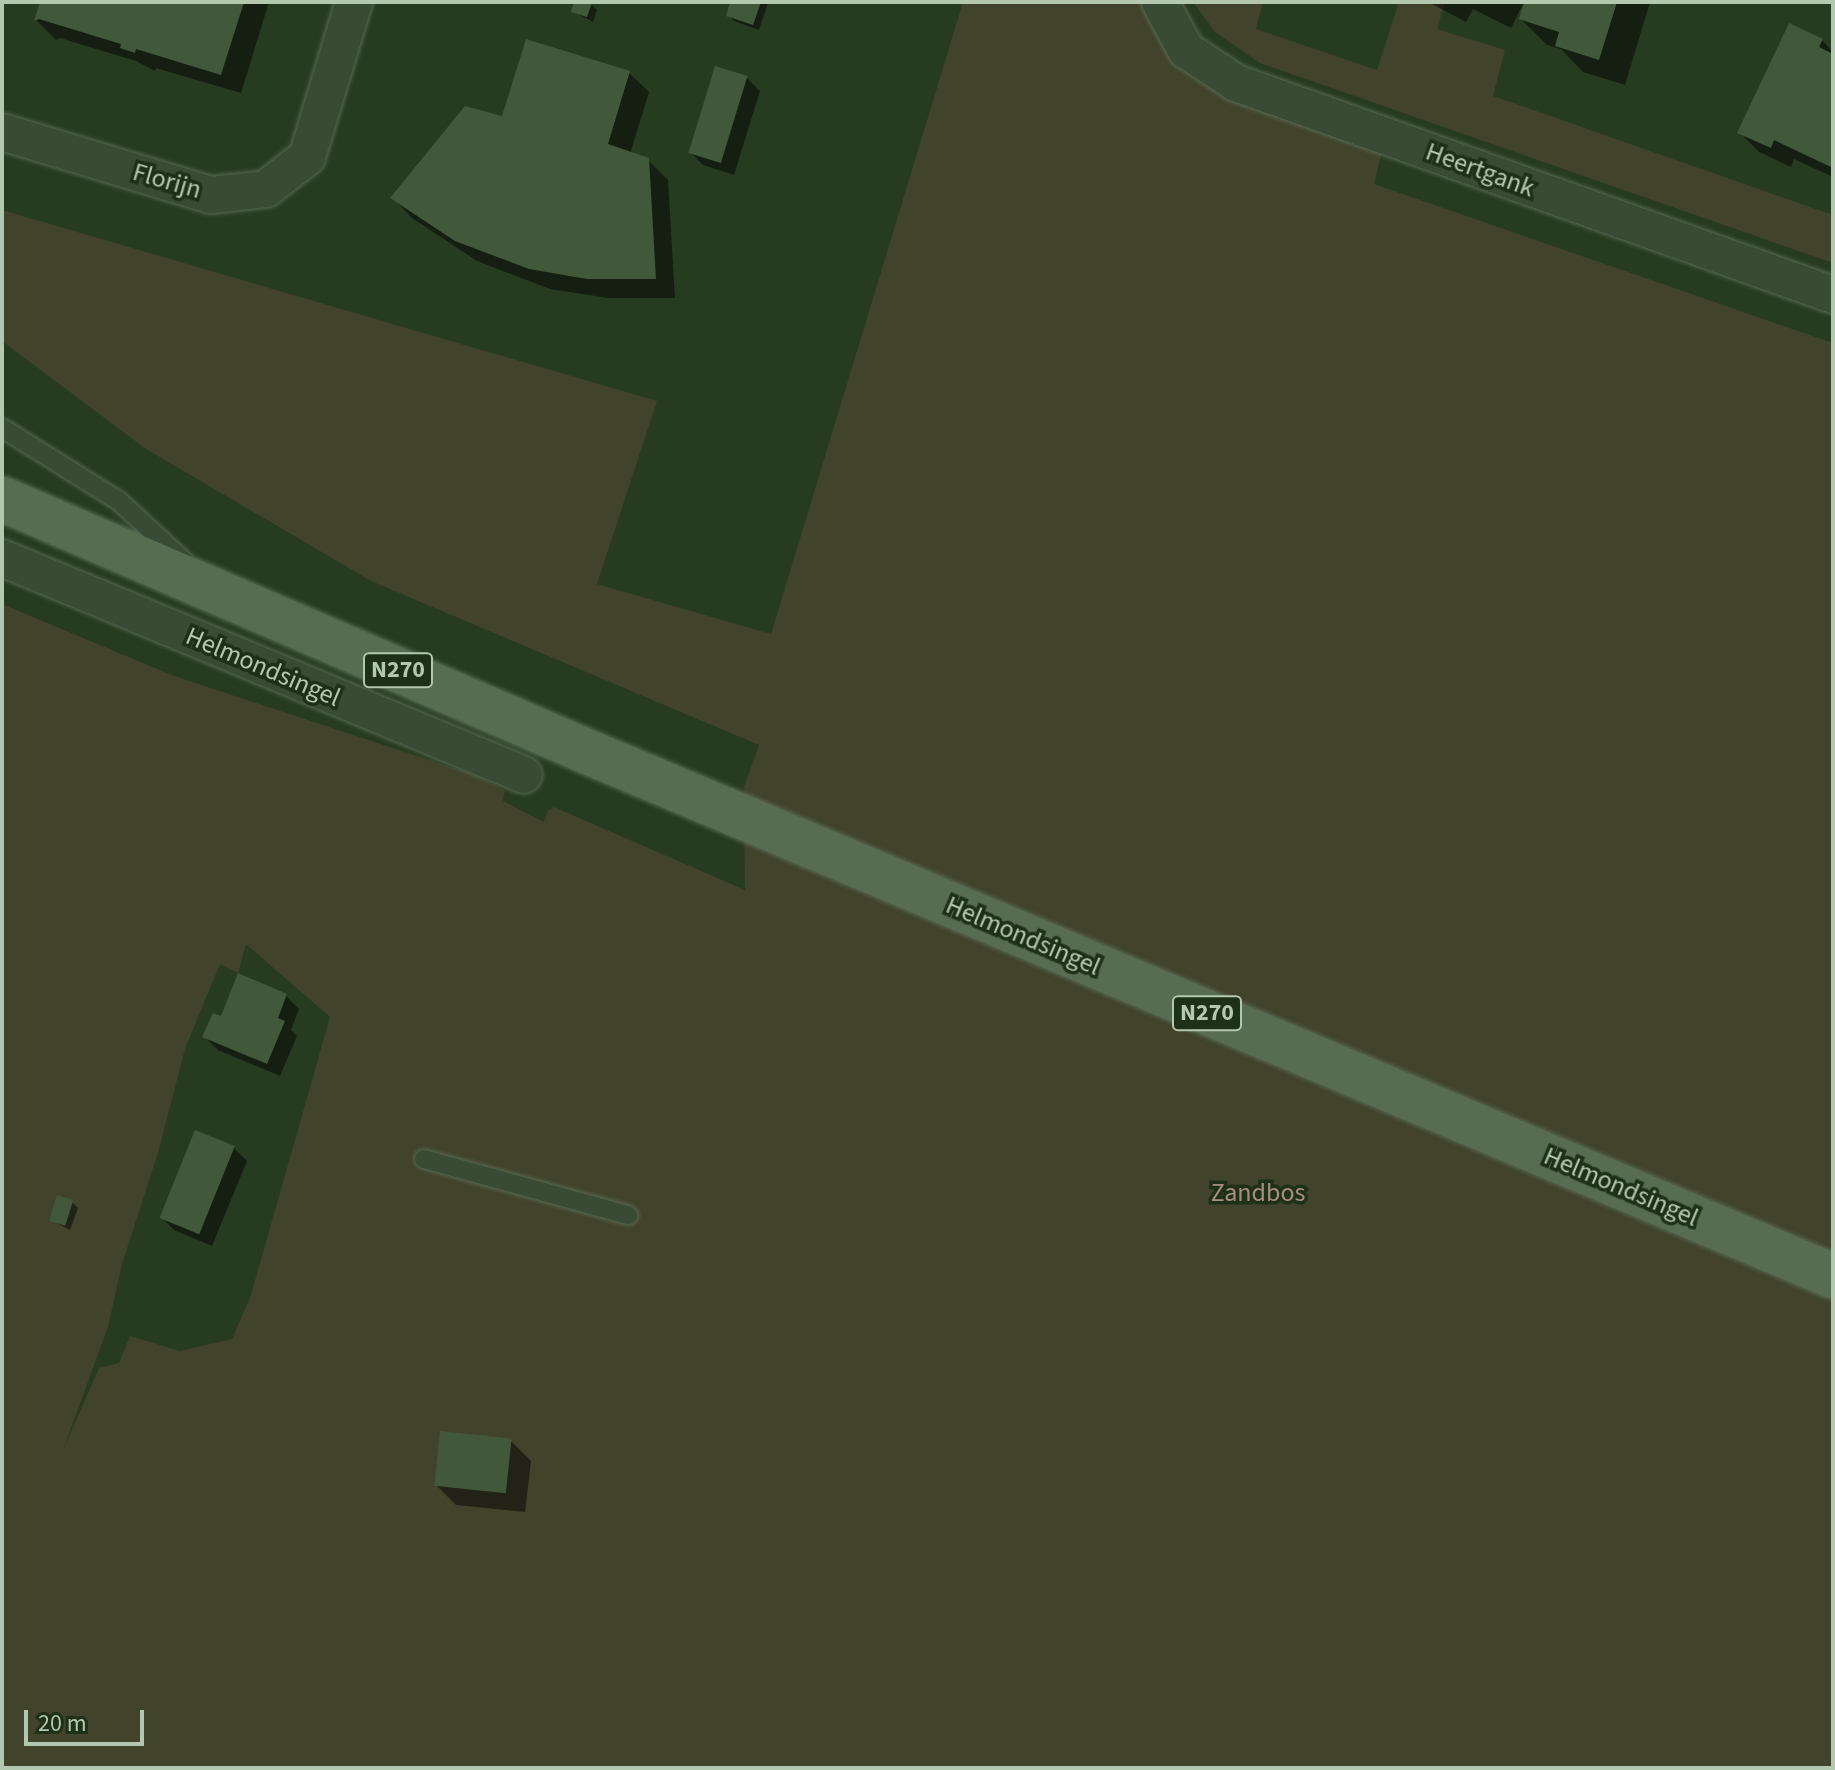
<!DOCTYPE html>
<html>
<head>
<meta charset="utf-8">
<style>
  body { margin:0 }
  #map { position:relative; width:1835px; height:1770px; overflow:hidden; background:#273b20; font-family:"Source Sans 3",sans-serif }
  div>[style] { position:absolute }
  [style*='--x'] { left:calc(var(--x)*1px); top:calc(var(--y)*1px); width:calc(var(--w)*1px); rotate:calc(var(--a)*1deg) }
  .green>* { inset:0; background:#41432a }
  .shadow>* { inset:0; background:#0007 }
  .building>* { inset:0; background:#41593a; transform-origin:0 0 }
  .roads { filter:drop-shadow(0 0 2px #576952) drop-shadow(0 0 2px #576952) }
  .lane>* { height:18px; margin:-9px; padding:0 9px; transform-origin:9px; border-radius:9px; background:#394b34 }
  .street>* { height:36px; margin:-18px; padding:0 18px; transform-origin:18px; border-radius:18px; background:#394b34 }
  .primary>* { height:44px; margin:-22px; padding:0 22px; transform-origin:22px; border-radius:22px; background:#586c52 }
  span { translate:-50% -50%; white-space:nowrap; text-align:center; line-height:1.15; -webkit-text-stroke:7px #1f3019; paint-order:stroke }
  .shield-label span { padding:2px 6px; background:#1f3019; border:2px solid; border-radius:6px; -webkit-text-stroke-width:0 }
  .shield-label { font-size:24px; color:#b4c7af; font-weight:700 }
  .street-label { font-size:26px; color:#b4c7af }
  .park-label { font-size:26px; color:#a98e7b }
  .frame { position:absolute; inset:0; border:4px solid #b4c7af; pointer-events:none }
  .scale { position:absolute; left:24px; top:1710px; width:120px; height:36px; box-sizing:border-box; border:4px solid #b4c7af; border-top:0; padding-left:10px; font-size:24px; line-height:28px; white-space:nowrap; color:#b4c7af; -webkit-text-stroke:6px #1f3019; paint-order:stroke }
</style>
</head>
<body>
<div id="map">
  <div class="green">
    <div style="clip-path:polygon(evenodd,963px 2px,1152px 2px,1170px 49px,1382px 151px,1374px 184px,1833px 343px,1833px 1768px,2px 1768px,2px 604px,174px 676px,475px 775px,505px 790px,503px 801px,544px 822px,548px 810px,554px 807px,745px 890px,744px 787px,759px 745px,371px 581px,146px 449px,2px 341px,2px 210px,657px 401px,597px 584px,771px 634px,963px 2px,246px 944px,330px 1017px,250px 1298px,232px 1339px,180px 1351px,130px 1336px,119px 1363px,99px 1368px,63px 1450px,108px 1327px,122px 1264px,158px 1153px,185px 1049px,220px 964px,238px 973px,246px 944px)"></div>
    <div style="clip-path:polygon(1193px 2px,1263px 2px,1256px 29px,1377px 70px,1398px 5px,1394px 2px,1445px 2px,1437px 29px,1505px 50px,1493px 96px,1833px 215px,1833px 263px,1260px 63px,1215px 32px)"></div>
  </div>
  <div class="shadow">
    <div style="clip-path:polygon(42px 2px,269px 2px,241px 93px,156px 68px,155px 71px,136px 61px,60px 38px,56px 40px,36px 20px)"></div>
    <div style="clip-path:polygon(576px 2px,591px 4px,597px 10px,593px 22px,573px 11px)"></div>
    <div style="clip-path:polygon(732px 2px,768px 3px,759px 30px,734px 21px,728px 15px)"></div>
    <div style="clip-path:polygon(1428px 2px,1650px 2px,1625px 85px,1583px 72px,1561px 49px,1547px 45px,1521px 19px,1523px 4px,1511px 28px,1473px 9px,1466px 22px)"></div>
    <div style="clip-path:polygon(1822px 40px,1833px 52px,1833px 177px,1794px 159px,1791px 167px,1759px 152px,1739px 132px)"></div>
    <div style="clip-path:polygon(629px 73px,649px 92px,630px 154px,648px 160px,668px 180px,675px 298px,608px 298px,550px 289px,477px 261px,412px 218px,393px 198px,504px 119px)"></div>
    <div style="clip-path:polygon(747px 78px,760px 91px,734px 175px,703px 165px,690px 152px)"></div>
    <div style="clip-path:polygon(239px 976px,286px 996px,299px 1009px,291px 1030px,297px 1036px,280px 1076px,218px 1050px,205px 1037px,222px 1018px)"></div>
    <div style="clip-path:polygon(234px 1148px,247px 1161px,212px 1246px,174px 1230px,161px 1217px)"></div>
    <div style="clip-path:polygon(72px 1202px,78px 1208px,70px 1230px,51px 1220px)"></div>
    <div style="clip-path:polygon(511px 1441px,531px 1461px,525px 1512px,456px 1505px,436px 1485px)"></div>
  </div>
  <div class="building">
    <div style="clip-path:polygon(40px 2px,244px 2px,221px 75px,136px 49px,135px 53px,120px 48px,121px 44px,39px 19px,34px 21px)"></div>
    <div style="clip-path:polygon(574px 2px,592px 3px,587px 17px,571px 12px)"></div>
    <div style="clip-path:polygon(730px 2px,761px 2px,753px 25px,726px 16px)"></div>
    <div style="clip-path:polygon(1524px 2px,1617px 2px,1599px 60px,1555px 46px,1559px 32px,1519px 19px)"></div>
    <div style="clip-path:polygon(1789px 23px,1823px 39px,1819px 47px,1833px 54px,1833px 168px,1774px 140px,1771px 148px,1737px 133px)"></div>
    <div style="clip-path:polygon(526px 39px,630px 71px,608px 144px,649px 158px,656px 279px,587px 279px,529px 269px,455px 241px,390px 198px,465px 106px,502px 116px)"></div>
    <div style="left:715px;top:66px;width:34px;height:91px;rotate:17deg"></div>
    <div style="clip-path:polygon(238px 973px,287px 994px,278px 1018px,285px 1021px,267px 1064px,202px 1037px,213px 1013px,221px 1016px)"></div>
    <div style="left:195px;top:1130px;width:43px;height:95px;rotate:22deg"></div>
    <div style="left:57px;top:1195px;width:17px;height:27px;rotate:17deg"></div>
    <div style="left:440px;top:1431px;width:72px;height:55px;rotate:6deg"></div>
  </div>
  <div class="roads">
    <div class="lane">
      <div style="--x:2;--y:428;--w:138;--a:32"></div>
      <div style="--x:119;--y:501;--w:93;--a:42.8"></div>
      <div style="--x:424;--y:1159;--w:212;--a:15.4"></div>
    </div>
    <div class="street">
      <div style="--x:1160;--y:2;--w:55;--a:61.6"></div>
      <div style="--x:1186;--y:50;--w:60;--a:33.4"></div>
      <div style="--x:1236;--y:83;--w:634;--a:19.55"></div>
      <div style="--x:2;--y:132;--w:218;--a:16.8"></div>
      <div style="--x:211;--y:195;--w:55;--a:-6.2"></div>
      <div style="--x:266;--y:189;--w:52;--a:-38"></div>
      <div style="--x:307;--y:157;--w:162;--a:-73.1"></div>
      <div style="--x:2;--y:558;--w:565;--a:22.57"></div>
    </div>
    <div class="primary">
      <div style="--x:2;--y:499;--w:631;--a:23.35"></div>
      <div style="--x:581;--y:749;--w:1358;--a:22.83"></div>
    </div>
  </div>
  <div class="shield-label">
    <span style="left:398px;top:670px">N270</span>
    <span style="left:1207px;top:1013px">N270</span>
  </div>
  <div class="street-label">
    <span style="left:1480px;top:170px;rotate:20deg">Heertgank</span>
    <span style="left:167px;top:181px;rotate:16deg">Florijn</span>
    <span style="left:263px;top:667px;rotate:23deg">Helmondsingel</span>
    <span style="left:1023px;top:936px;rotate:23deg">Helmondsingel</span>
    <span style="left:1621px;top:1187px;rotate:23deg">Helmondsingel</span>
  </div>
  <div class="park-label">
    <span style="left:1258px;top:1193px">Zandbos</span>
  </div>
  <div class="frame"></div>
  <div class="scale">20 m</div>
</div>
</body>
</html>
